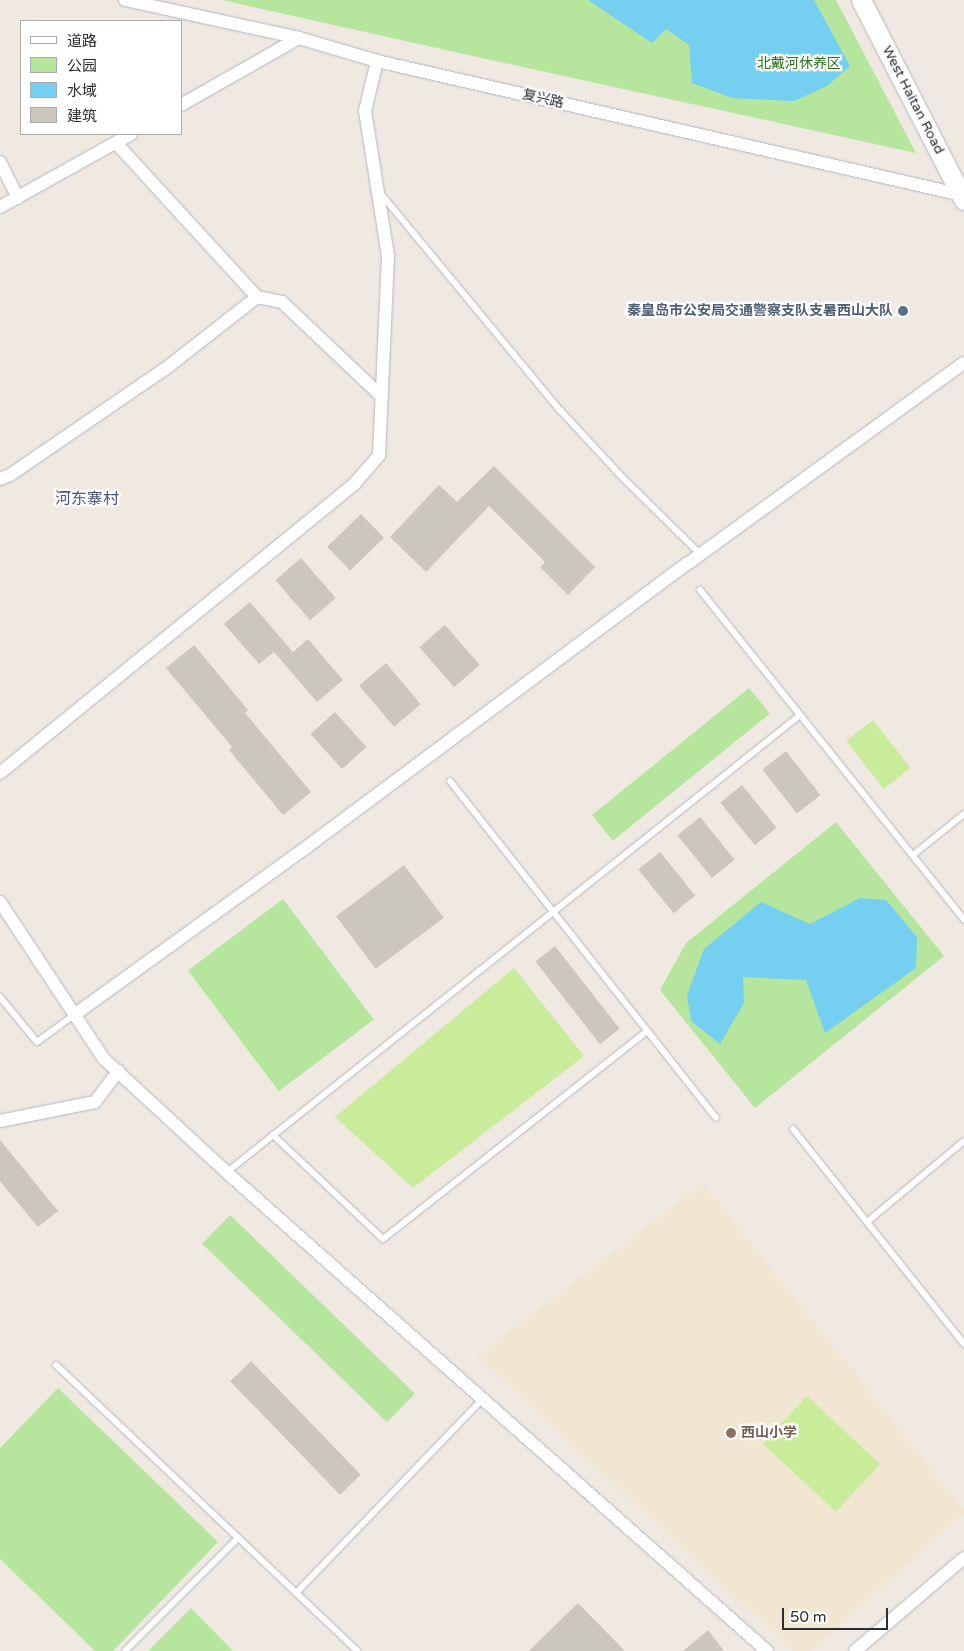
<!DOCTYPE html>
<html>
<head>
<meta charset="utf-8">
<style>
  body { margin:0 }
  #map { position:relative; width:964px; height:1651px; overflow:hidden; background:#efe9e1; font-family:"Varela Round","Noto Sans SC",sans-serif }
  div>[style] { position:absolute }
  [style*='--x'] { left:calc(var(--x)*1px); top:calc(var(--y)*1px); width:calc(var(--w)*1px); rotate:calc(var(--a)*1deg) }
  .education>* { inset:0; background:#f0e6d1 }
  .green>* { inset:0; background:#b6e59e; transform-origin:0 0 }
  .pitch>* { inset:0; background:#c9ec9a; transform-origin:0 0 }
  .water>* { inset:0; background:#75cff0 }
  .building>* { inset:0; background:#cbc7bf; transform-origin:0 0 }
  .roads { filter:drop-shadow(0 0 1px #b4b7c1) drop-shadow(0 0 1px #b4b7c1) }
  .service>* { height:6px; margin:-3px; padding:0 3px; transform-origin:3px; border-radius:3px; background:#fff }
  .minor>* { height:12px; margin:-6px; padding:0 6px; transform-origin:6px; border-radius:6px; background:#fff }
  .secondary>* { height:19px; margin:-9.5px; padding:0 9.5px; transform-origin:9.5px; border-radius:9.5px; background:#fff }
  .dots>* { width:14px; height:14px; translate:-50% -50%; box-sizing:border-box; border:2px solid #fff; border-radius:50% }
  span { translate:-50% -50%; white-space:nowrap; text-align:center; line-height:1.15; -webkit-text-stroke:4.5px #fff; paint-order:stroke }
  .park-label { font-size:14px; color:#2c6e1b }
  .street-label { font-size:14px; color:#2e2e2e }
  .service-label { font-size:14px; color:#4e5e75; font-weight:700 }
  .right { translate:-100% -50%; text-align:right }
  .education-label { font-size:14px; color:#785e54; font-weight:700 }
  .left { translate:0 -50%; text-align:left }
  .quarter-label { font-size:16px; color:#4d5680 }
  .legend { position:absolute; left:20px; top:20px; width:162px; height:115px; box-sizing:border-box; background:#fff; border:1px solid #ababab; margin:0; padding:6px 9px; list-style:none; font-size:15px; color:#2e2e2e }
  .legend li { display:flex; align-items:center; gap:10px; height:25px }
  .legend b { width:25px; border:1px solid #ababab }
  .scale { position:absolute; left:782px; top:1608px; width:106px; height:22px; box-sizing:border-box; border:2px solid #2e2e2e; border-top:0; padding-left:6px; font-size:15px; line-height:18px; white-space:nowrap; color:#2e2e2e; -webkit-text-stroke:4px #fff; paint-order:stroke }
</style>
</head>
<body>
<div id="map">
  <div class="education">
    <div style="clip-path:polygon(703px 1183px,964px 1510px,964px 1514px,811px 1651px,792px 1651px,477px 1356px)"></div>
  </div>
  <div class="green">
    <div style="clip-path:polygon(222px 0,836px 0,916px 153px,486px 59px)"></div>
    <div style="left:749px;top:688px;width:33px;height:202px;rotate:51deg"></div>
    <div style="clip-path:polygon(836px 822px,944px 956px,755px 1108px,660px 990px,686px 943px)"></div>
    <div style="left:283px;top:899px;width:151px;height:119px;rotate:53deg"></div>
    <div style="left:230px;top:1215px;width:257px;height:40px;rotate:44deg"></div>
    <div style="clip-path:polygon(58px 1388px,218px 1542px,113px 1651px,95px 1651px,0 1559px,0 1448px)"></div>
    <div style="clip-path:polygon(191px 1608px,233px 1651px,148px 1651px)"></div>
  </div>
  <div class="pitch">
    <div style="left:873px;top:720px;width:61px;height:34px;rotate:52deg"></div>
    <div style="clip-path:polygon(514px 968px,584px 1056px,413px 1188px,335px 1117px)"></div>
    <div style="left:807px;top:1396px;width:100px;height:65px;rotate:43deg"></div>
  </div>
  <div class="water">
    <div style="clip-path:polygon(588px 0,814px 0,850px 66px,827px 86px,794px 101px,732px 98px,692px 83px,689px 45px,666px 29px,652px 43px)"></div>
    <div style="clip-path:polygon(860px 898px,886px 900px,917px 937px,916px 968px,825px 1033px,806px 980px,743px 977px,744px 1003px,720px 1044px,691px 1021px,687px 995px,704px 949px,761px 902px,810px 924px)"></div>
  </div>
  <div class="building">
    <div style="clip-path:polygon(494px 466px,595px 567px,568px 595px,540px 567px,545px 562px,489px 506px,426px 572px,390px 537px,439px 485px,457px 502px)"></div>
    <div style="left:361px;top:514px;width:33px;height:47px;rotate:46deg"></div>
    <div style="left:301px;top:558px;width:53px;height:34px;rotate:49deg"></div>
    <div style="clip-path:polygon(250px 602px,293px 652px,308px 639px,343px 680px,317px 702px,274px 652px,259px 664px,224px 624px)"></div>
    <div style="left:445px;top:625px;width:53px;height:34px;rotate:49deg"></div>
    <div style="clip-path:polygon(194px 645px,248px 710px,245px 713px,311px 792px,283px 815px,229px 750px,232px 747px,166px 668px)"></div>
    <div style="left:386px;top:663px;width:54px;height:35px;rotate:50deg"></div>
    <div style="left:335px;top:712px;width:47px;height:33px;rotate:48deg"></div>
    <div style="left:786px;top:751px;width:56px;height:30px;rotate:52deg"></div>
    <div style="left:742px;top:785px;width:55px;height:28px;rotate:51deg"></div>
    <div style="left:700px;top:817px;width:55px;height:29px;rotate:51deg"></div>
    <div style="left:660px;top:852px;width:56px;height:28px;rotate:51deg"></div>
    <div style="left:404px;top:865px;width:66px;height:85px;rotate:53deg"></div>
    <div style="left:555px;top:946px;width:105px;height:25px;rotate:52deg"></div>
    <div style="clip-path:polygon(0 1140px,58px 1211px,38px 1227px,0 1181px)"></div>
    <div style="left:251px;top:1361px;width:158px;height:29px;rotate:46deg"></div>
    <div style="clip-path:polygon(578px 1603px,625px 1651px,529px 1651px)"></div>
    <div style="clip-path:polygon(708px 1630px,724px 1651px,683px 1651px)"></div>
  </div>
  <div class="roads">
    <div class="service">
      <div style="--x:381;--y:194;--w:281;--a:50.4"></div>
      <div style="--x:560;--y:410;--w:94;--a:47.2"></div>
      <div style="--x:624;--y:479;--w:107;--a:44.6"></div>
      <div style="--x:700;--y:590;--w:422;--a:51.3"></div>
      <div style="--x:450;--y:781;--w:429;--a:51.7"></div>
      <div style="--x:913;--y:855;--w:65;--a:-38.8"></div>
      <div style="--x:0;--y:997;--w:58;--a:50.6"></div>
      <div style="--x:37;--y:1042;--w:46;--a:-36.1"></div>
      <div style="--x:793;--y:1129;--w:275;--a:51.5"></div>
      <div style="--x:273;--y:1135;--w:151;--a:43.4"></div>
      <div style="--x:383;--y:1239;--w:336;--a:-38.2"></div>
      <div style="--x:227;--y:1172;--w:733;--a:-38.57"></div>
      <div style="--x:867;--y:1222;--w:126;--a:-39.9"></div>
      <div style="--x:56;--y:1365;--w:415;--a:43.5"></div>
      <div style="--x:296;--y:1593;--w:269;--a:-46.1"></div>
      <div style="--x:125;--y:1651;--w:160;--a:-45"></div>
    </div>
    <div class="minor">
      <div style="--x:125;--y:0;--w:178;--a:12.3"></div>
      <div style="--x:299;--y:38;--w:81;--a:16.4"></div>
      <div style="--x:377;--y:61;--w:600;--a:12.9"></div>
      <div style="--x:181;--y:105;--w:136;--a:-29.6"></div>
      <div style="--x:116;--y:143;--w:209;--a:47.5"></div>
      <div style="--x:257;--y:297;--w:25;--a:11"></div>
      <div style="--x:282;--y:302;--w:137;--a:43.5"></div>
      <div style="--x:0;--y:162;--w:40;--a:63.4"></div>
      <div style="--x:0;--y:207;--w:150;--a:-29.1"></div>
      <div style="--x:0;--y:479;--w:11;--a:-22"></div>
      <div style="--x:10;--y:475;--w:188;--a:-34.4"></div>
      <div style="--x:165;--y:369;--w:117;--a:-38"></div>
      <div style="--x:0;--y:773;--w:458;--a:-39.2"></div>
      <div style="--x:355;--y:483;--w:37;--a:-49"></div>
      <div style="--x:379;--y:455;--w:199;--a:-87.4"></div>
      <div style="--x:388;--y:256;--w:147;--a:-99"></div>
      <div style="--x:365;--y:111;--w:51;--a:-76.5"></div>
      <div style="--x:0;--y:902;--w:188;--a:56.5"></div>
      <div style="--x:104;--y:1059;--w:174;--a:42.7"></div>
      <div style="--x:232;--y:1177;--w:715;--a:41.54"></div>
      <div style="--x:74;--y:1015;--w:289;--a:-35.8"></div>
      <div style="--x:308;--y:846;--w:472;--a:-36.7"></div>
      <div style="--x:687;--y:564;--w:342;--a:-36"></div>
      <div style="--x:0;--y:1121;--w:97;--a:-11.3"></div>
      <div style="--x:95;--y:1102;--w:39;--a:-53"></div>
      <div style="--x:855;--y:1651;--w:143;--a:-40.5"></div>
    </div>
    <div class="secondary">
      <div style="--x:861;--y:0;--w:225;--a:62.8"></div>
    </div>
  </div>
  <div class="dots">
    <div style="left:903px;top:311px;background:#5c6f8a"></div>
    <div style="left:731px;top:1433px;background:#8d6e63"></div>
  </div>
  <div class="park-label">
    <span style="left:799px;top:64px">北戴河休养区</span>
  </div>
  <div class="street-label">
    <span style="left:543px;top:99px;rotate:13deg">复兴路</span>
    <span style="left:913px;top:100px;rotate:63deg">West Haitan Road</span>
  </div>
  <div class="service-label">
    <span class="right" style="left:893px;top:311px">秦皇岛市公安局交通警察支队支暑西山大队</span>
  </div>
  <div class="education-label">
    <span class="left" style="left:741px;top:1433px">西山小学</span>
  </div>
  <div class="quarter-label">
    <span style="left:87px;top:499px">河东寨村</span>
  </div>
  <ul class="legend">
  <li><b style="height:6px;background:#fff"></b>道路</li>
  <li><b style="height:14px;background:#b6e59e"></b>公园</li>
  <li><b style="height:14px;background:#75cff0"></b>水域</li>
  <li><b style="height:14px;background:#cbc7bf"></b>建筑</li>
  </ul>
  <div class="scale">50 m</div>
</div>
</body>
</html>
